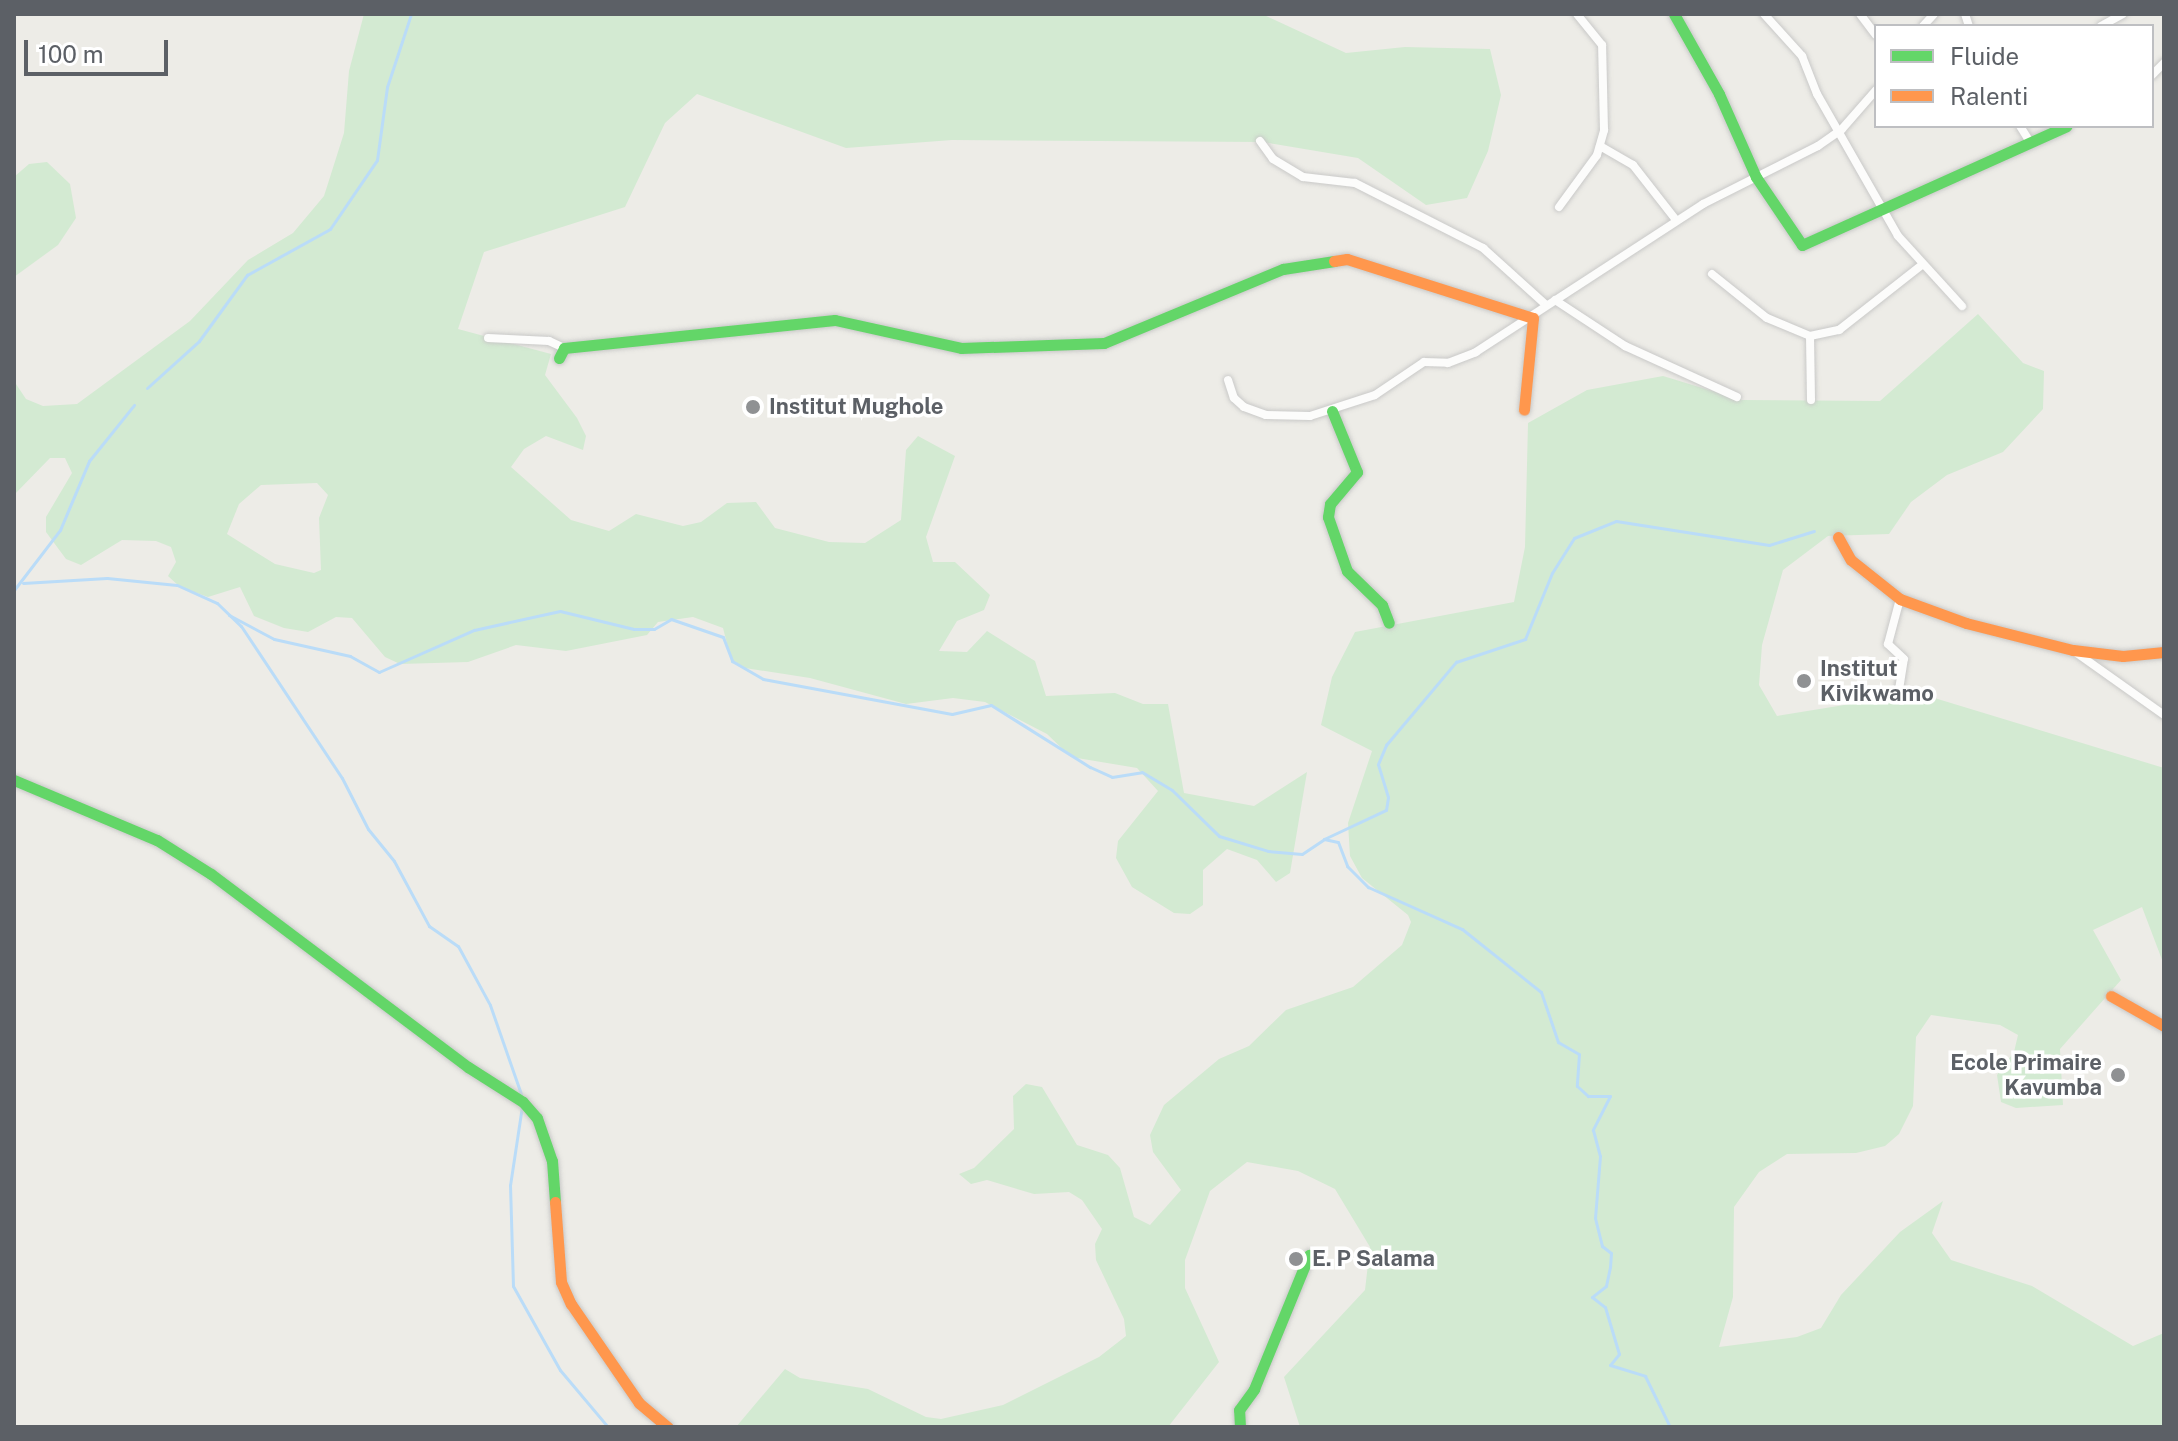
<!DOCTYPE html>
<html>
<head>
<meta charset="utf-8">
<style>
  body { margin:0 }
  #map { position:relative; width:2178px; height:1441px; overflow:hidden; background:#edece7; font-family:"Public Sans",sans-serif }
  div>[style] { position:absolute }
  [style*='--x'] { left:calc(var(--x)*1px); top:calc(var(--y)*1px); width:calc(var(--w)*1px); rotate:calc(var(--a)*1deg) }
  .green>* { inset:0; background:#d3ead2 }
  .stream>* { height:3px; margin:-1.5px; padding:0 1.5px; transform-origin:1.5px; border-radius:1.5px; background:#badcf8 }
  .roads { filter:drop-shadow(0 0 2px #c9c9c8) drop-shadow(0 0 2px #c9c9c8) }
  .street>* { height:8px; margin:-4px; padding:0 4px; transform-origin:4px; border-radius:4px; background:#fcfcfb }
  .fast>* { height:11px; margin:-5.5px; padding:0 5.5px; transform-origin:5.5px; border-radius:5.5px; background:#63d668 }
  .slow>* { height:11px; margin:-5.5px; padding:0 5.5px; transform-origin:5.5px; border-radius:5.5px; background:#ff974d }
  .dots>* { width:22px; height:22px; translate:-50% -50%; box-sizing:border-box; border:4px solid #fff; border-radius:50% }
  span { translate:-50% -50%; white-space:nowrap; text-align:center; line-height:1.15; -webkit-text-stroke:7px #fff; paint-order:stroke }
  .poi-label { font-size:22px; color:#5c6066; font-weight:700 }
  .left { translate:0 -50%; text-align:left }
  .right { translate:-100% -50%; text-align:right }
  .frame { position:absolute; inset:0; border:16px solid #5c6066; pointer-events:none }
  .legend { position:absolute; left:1874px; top:24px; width:280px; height:104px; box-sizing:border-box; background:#fff; border:2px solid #bebfc2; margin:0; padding:10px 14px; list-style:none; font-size:24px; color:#5c6066 }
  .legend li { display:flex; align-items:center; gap:16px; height:40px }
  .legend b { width:40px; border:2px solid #bebfc2 }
  .scale { position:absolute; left:24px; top:40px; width:144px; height:36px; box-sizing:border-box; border:4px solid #5c6066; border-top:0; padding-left:10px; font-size:24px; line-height:28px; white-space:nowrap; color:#5c6066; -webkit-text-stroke:6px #fff; paint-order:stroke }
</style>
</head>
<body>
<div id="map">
  <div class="green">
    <div style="clip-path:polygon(evenodd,364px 14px,1262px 14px,1346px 53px,1405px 47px,1490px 49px,1501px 95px,1488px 151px,1467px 198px,1426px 205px,1358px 158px,1263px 142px,952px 140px,846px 148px,697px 94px,665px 123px,625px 207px,484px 252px,458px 329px,551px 354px,545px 375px,577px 418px,586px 436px,583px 450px,546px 436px,524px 449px,511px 467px,571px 520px,609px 531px,636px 514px,683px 526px,701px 522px,727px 503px,756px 502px,775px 528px,829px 542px,865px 543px,901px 520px,906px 450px,918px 436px,955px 456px,926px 537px,933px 562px,955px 562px,990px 595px,984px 610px,957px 621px,939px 651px,967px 652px,987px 631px,1035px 661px,1046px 696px,1115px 693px,1143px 704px,1168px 704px,1184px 793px,1254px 806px,1307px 772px,1290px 873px,1276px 882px,1257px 860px,1227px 849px,1203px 870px,1203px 905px,1190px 914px,1174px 913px,1132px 887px,1116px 858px,1118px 841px,1158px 791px,1137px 768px,1071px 757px,1047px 734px,985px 702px,953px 698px,906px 704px,810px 678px,745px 668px,731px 659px,723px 628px,693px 617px,658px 622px,647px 635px,566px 651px,516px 645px,468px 662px,400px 664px,385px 657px,352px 618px,336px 617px,308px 632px,284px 628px,254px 616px,240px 587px,208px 597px,180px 587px,168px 576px,176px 562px,171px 547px,156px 541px,122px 540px,81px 565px,66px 559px,46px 532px,46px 517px,72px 473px,65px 458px,50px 458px,14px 495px,14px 332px,16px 384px,26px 399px,43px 406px,77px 404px,190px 321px,248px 260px,293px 233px,324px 196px,344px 133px,349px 71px,364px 14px,317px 483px,328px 495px,319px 518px,321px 570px,314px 573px,275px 564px,227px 534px,239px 504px,261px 485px,317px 483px)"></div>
    <div style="clip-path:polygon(47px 162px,70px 184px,76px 218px,58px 245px,14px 277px,14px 177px,29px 164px)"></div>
    <div style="clip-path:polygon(1978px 314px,2023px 363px,2044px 371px,2043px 409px,2003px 452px,1947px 475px,1911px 502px,1889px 534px,1828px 536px,1783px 570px,1762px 645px,1759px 685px,1777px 716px,1918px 693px,2164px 768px,2164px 965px,2142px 907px,2093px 930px,2121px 980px,2060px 1049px,2063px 1105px,2016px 1108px,2001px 1102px,1997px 1075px,2014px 1052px,2018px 1035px,2000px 1025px,1931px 1015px,1916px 1037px,1913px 1106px,1899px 1134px,1885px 1146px,1856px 1153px,1787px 1154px,1759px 1172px,1734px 1207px,1733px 1297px,1719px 1347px,1797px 1337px,1821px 1328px,1841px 1295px,1900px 1232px,1943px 1201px,1932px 1233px,1951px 1260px,2032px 1286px,2133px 1346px,2164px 1333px,2164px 1427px,1300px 1427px,1284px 1377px,1365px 1290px,1370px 1247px,1335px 1189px,1298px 1171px,1247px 1162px,1210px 1191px,1185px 1260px,1185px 1288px,1219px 1362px,1168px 1427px,736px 1427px,785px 1369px,800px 1378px,868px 1389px,926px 1417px,941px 1419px,1003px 1405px,1099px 1357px,1126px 1336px,1124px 1319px,1096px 1260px,1095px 1244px,1102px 1229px,1082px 1200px,1069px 1192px,1034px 1194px,987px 1180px,971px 1184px,959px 1174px,974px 1168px,1014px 1129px,1013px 1096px,1026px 1084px,1042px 1087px,1077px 1145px,1108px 1155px,1120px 1168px,1134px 1217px,1150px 1225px,1181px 1190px,1153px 1152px,1150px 1135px,1164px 1105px,1219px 1059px,1249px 1046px,1286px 1010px,1353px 987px,1402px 945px,1411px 922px,1408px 915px,1362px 878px,1350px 856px,1348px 823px,1372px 751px,1321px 725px,1332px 677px,1355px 632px,1514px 602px,1525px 547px,1528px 423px,1587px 390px,1663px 376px,1742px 400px,1880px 401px)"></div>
  </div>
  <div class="stream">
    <div style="--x:147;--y:388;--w:70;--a:-42.1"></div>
    <div style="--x:199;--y:341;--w:82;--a:-54"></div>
    <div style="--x:247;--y:275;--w:95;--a:-29"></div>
    <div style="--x:330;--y:229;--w:83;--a:-55.7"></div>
    <div style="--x:377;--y:160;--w:74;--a:-82.2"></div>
    <div style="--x:387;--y:87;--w:77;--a:-71.8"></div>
    <div style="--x:23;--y:583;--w:84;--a:-3.4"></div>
    <div style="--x:107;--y:578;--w:70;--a:5.7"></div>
    <div style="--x:177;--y:585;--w:44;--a:24.2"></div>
    <div style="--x:217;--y:603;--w:33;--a:44"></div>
    <div style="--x:241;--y:626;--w:182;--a:56.4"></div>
    <div style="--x:342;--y:778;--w:57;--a:63"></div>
    <div style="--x:368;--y:829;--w:41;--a:50.9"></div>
    <div style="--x:394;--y:861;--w:74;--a:61.7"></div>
    <div style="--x:429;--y:926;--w:35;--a:35"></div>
    <div style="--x:458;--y:946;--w:67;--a:61.5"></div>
    <div style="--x:490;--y:1005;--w:94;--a:70.8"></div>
    <div style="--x:14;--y:590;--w:76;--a:-52.5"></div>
    <div style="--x:60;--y:530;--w:75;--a:-67.2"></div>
    <div style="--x:89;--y:461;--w:72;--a:-51.2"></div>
    <div style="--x:229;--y:615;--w:51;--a:28.1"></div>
    <div style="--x:274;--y:639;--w:78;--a:12.6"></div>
    <div style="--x:350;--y:656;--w:33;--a:29"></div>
    <div style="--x:379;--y:672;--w:104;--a:-23.9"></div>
    <div style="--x:474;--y:630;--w:88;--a:-12.5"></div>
    <div style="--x:560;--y:611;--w:76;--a:13.7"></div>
    <div style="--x:634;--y:629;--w:20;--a:0"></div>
    <div style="--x:654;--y:629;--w:20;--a:-30"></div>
    <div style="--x:671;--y:619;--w:55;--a:19.1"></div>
    <div style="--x:723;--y:637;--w:26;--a:69"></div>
    <div style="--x:732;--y:661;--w:36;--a:30"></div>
    <div style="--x:763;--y:679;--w:192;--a:10.5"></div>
    <div style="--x:952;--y:714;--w:40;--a:-13"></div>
    <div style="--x:991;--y:705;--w:117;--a:32.1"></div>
    <div style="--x:1090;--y:767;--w:24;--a:24"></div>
    <div style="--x:1112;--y:777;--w:30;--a:-9"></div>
    <div style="--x:1142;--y:772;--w:35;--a:31"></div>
    <div style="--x:1172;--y:790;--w:66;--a:44.4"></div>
    <div style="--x:1219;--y:836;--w:51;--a:17"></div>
    <div style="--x:1268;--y:851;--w:34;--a:5"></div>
    <div style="--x:1302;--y:854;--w:27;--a:-34"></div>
    <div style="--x:1324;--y:839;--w:14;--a:12"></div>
    <div style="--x:1338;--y:842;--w:26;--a:69"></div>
    <div style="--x:1347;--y:866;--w:30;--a:45"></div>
    <div style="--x:1368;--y:887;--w:103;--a:24.1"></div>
    <div style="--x:1462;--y:929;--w:101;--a:38.6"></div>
    <div style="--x:1541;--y:992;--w:53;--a:71.2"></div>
    <div style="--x:1558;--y:1042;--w:24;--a:30"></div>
    <div style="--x:1579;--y:1054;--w:32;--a:94"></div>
    <div style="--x:1577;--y:1086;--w:15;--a:42"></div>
    <div style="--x:1588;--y:1096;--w:22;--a:0"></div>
    <div style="--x:1610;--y:1096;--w:38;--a:117"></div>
    <div style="--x:1593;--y:1130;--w:27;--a:75"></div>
    <div style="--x:1600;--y:1156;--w:62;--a:94.6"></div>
    <div style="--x:1595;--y:1218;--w:29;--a:76"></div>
    <div style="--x:1602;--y:1246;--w:11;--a:38"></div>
    <div style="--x:1611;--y:1253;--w:14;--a:94"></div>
    <div style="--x:1610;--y:1267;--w:19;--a:102"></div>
    <div style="--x:1606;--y:1286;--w:18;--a:142"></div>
    <div style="--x:1592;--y:1297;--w:16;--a:38"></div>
    <div style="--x:1605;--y:1307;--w:49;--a:73.4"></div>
    <div style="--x:1619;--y:1354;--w:14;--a:129"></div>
    <div style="--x:1610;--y:1365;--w:37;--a:17"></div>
    <div style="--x:1645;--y:1376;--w:57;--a:63.9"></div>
    <div style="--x:1324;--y:839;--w:68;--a:-25.1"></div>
    <div style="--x:1386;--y:810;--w:13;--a:-81"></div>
    <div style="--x:1388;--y:797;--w:34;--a:-107"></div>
    <div style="--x:1378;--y:764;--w:21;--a:-67"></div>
    <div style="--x:1386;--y:745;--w:109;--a:-49.9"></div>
    <div style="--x:1456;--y:662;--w:73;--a:-18.4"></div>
    <div style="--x:1525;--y:639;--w:71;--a:-67.8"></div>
    <div style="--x:1552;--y:573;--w:41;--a:-57.8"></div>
    <div style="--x:1574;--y:538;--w:45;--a:-22"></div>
    <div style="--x:1616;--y:521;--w:155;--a:8.9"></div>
    <div style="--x:1769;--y:545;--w:47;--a:-17.3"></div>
    <div style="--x:522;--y:1106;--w:80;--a:98.6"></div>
    <div style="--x:510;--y:1185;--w:101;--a:88.3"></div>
    <div style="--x:513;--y:1286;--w:96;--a:60.8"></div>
    <div style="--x:560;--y:1370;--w:75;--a:49.9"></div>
  </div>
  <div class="roads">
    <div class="street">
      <div style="--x:1764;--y:14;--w:57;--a:47.9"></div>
      <div style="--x:1802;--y:56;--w:41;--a:68.5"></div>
      <div style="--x:1817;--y:94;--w:163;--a:60.3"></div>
      <div style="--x:1898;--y:236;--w:95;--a:47.6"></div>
      <div style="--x:1860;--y:14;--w:26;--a:53"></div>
      <div style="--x:1965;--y:14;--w:13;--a:72"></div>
      <div style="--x:1923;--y:26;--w:16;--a:-47"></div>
      <div style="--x:2101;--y:26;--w:25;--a:-29"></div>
      <div style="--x:2152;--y:75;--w:17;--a:-45"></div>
      <div style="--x:2020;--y:126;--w:19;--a:58"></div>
      <div style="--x:1260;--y:141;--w:22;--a:54"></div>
      <div style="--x:1273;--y:159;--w:35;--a:31"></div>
      <div style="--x:1303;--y:177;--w:52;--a:6.6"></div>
      <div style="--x:1355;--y:183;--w:144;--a:26.9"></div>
      <div style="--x:1483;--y:248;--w:85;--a:42.1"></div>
      <div style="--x:1600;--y:146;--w:38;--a:30"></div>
      <div style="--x:1633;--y:165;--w:70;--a:52"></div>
      <div style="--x:1559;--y:207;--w:64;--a:-53.8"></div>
      <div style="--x:1597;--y:155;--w:26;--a:-74"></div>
      <div style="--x:1604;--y:130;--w:85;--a:-91.3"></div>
      <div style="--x:1602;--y:45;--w:40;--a:-129"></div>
      <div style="--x:1712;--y:274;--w:70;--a:38.7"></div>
      <div style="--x:1767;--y:318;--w:47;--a:22.7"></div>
      <div style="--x:1810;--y:336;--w:30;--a:-12"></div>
      <div style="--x:1839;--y:330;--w:105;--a:-38.1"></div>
      <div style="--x:1555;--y:300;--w:84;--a:33.3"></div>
      <div style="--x:1625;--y:346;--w:123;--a:24.5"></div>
      <div style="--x:1810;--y:336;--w:64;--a:89.1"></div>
      <div style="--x:488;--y:338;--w:61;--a:2.8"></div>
      <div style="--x:549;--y:341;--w:17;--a:25"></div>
      <div style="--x:1228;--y:380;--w:19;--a:72"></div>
      <div style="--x:1234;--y:398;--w:13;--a:42"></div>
      <div style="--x:1244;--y:407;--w:23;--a:20"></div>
      <div style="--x:1266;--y:415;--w:44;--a:1.3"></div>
      <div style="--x:1310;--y:416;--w:68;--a:-17.9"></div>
      <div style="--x:1375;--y:395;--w:59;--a:-34"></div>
      <div style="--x:1424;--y:362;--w:24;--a:2"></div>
      <div style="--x:1448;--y:363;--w:30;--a:-21"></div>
      <div style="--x:1476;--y:352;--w:271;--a:-33.1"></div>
      <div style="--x:1703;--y:204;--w:129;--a:-26.8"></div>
      <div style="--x:1818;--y:146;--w:29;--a:-35"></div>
      <div style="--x:1842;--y:129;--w:52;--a:-48.9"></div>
      <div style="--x:2074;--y:651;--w:110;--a:35.4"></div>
      <div style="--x:1898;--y:696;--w:37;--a:-81"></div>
      <div style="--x:1904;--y:659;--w:22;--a:-137"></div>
      <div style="--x:1888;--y:644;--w:47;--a:-75.1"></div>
    </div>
    <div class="fast">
      <div style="--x:1674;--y:14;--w:92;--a:60.6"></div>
      <div style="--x:1719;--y:94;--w:91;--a:66"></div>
      <div style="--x:1756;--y:177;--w:82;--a:55.9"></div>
      <div style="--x:1802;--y:245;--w:290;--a:-24.2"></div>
      <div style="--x:559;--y:358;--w:11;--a:-63"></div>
      <div style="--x:564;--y:348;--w:272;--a:-5.9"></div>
      <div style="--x:835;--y:320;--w:129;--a:12.5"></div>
      <div style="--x:961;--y:348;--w:143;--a:-2"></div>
      <div style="--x:1104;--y:343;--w:194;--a:-22.5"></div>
      <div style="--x:1283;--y:269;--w:52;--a:-8.9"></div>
      <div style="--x:1332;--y:411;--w:66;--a:67.7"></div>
      <div style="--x:1357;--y:472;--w:42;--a:130.2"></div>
      <div style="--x:1330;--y:504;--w:13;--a:99"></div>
      <div style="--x:1328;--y:517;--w:57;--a:70.6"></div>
      <div style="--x:1347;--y:571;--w:49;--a:44.2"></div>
      <div style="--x:1382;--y:605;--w:19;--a:69"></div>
      <div style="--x:14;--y:780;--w:155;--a:22.8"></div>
      <div style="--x:157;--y:840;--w:64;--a:32.2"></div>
      <div style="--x:211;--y:874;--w:321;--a:36.9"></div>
      <div style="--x:468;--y:1067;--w:65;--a:32.5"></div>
      <div style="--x:523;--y:1102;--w:21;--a:49"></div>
      <div style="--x:537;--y:1118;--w:46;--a:70.8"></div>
      <div style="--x:552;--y:1161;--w:41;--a:85.8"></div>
      <div style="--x:1240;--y:1427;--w:17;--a:-93"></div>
      <div style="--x:1239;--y:1410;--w:26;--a:-54"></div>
      <div style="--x:1254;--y:1389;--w:145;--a:-67.7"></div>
    </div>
    <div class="slow">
      <div style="--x:1334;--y:261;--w:13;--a:-9"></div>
      <div style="--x:1347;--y:259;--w:195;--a:17.6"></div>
      <div style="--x:1533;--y:318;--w:92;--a:95.6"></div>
      <div style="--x:1838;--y:537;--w:26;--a:61"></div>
      <div style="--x:1851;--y:560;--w:63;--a:38.5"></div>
      <div style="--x:1900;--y:599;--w:70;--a:20"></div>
      <div style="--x:1966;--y:623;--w:110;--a:14.2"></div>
      <div style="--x:2073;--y:650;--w:50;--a:6.8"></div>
      <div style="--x:2123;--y:656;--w:41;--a:-5.6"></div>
      <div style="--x:2111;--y:996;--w:61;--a:29.5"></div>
      <div style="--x:555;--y:1202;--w:80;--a:85.7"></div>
      <div style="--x:561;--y:1282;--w:24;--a:66"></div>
      <div style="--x:571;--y:1304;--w:120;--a:55.5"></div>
      <div style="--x:639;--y:1403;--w:38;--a:40"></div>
    </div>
  </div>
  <div class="dots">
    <div style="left:753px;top:407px;background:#8f9193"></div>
    <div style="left:1804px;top:681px;background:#8f9193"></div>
    <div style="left:2118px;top:1075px;background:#8f9193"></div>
    <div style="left:1296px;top:1259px;background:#8f9193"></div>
  </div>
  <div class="poi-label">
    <span class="left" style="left:769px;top:407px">Institut Mughole</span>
    <span class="left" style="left:1820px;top:681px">Institut<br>Kivikwamo</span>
    <span class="right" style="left:2102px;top:1075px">Ecole Primaire<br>Kavumba</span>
    <span class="left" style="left:1312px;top:1259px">E. P Salama</span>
  </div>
  <div class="frame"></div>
  <ul class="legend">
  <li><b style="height:10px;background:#63d668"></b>Fluide</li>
  <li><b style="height:10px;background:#ff974d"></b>Ralenti</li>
  </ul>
  <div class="scale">100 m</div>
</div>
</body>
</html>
